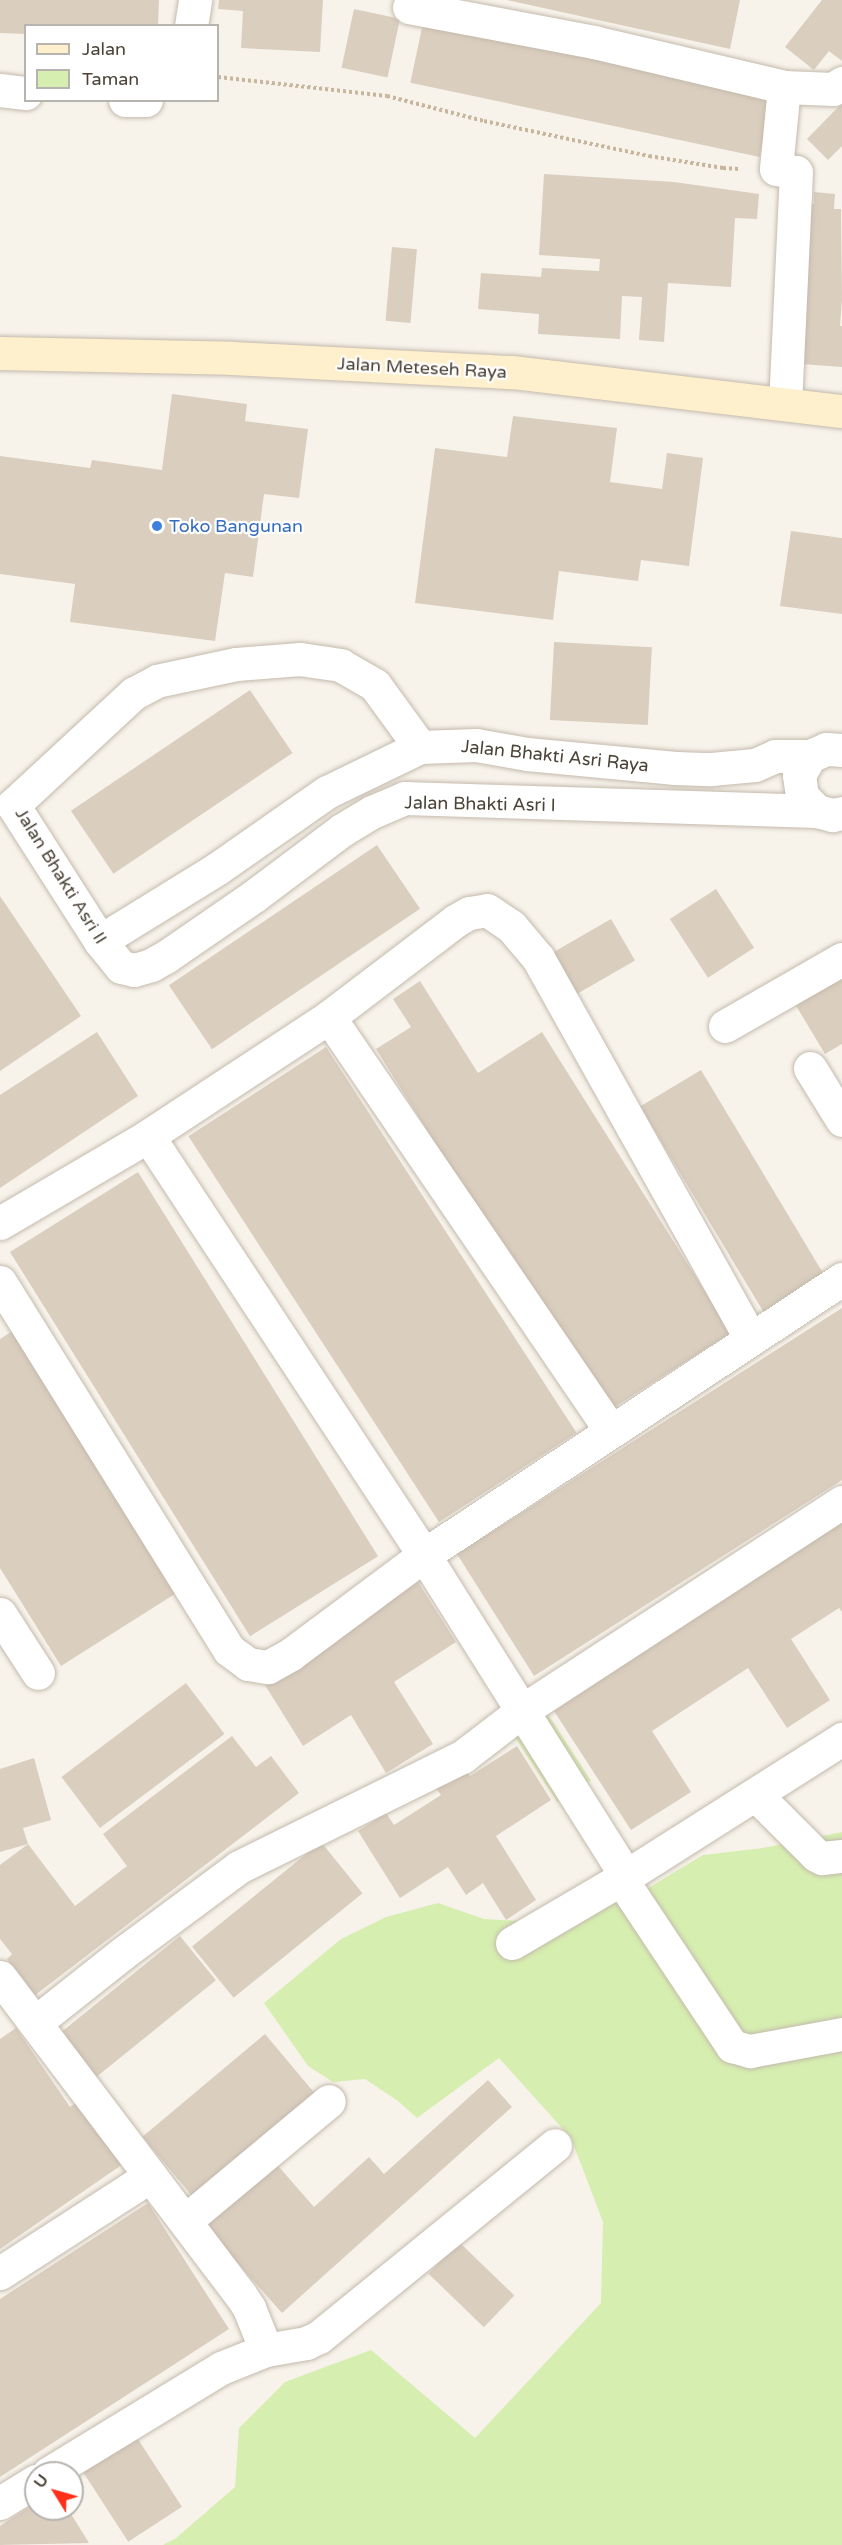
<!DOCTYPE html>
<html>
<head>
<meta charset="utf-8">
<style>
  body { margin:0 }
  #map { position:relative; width:842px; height:2545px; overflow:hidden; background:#f7f3eb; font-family:"Varela Round",sans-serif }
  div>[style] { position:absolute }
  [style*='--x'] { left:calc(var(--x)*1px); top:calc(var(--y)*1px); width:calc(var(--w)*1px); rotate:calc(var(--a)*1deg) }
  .green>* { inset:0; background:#d6eeb0; transform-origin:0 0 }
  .building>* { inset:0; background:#dacebf; transform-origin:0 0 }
  .path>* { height:4px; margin-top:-2px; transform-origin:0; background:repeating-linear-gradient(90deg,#c7b59c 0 3px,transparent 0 6px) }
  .roads { filter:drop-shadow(0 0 2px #c4baac) drop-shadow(0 0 2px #c4baac) }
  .minor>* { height:33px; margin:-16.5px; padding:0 16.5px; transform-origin:16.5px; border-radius:16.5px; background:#fff }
  .secondary>* { height:33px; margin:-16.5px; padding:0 16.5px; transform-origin:16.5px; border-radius:16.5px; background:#fff0cd }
  .dots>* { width:16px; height:16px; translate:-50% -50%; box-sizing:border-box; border:3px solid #fff; border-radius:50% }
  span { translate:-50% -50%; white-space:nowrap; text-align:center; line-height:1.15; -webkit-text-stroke:4.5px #fff; paint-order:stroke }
  .street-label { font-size:18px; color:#4c4337 }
  .shop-label { font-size:18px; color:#366cbe }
  .left { translate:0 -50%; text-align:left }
  .legend { position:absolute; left:24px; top:24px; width:195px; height:78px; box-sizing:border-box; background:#fff; border:2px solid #b7b4af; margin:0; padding:8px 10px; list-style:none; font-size:18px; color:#4c4337 }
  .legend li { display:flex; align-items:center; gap:12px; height:30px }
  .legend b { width:30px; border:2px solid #b7b4af }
  .north { position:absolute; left:24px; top:2461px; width:60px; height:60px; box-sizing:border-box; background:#fff; border:2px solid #b7b4af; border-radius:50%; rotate:307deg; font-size:16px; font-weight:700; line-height:24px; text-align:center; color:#4c4337 }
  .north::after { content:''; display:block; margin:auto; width:21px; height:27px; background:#ff301a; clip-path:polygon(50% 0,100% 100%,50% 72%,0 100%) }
</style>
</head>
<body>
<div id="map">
  <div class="green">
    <div style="left:549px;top:1716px;width:77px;height:40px;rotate:57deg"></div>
    <div style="clip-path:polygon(842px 1832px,842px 2545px,163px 2545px,175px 2539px,235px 2487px,239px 2428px,285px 2382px,371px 2350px,475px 2438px,601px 2303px,603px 2222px,571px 2138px,499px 2058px,417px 2118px,398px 2101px,365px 2079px,333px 2082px,308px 2066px,264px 2003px,341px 1939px,386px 1917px,438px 1903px,484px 1919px,555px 1923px,640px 1893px,703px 1855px,763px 1848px)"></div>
  </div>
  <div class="building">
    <div style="clip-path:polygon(0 0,159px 0,158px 26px,26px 26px,26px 34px,0 33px)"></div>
    <div style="clip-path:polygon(219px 0,323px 0,320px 52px,241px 48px,243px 11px,218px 9px)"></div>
    <div style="clip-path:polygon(507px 0,740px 0,730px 49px)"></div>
    <div style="clip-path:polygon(822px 0,842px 0,842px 61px,829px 51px,814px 70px,785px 47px)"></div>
    <div style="left:354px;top:9px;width:47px;height:60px;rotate:12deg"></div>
    <div style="left:423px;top:23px;width:357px;height:61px;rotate:12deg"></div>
    <div style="clip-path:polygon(842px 103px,842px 146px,828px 160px,807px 139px)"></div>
    <div style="clip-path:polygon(544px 174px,674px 182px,759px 194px,757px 219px,735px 218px,731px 287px,668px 283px,664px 342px,639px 340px,642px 297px,622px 296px,620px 339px,538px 334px,539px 314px,478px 309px,481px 273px,541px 277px,542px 268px,599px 271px,600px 259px,539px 255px)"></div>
    <div style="clip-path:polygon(814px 192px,835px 194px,834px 209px,841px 209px,842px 299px,840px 326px,842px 326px,842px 367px,801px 364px,805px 204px,814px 204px)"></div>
    <div style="left:392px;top:247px;width:25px;height:74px;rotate:5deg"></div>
    <div style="clip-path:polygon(172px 394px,247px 404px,245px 421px,308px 429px,299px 498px,264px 494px,253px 577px,225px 573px,215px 641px,70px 622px,75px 584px,0 574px,0 456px,90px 468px,92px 460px,162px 470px)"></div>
    <div style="clip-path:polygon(513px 416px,617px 428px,610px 482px,662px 489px,667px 453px,703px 458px,689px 566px,641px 560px,638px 581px,559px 571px,553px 620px,415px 603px,435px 448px,507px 457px)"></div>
    <div style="clip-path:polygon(791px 531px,842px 538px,842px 614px,780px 606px)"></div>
    <div style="left:554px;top:642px;width:98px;height:78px;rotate:3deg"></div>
    <div style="left:250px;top:690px;width:76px;height:216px;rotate:56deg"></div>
    <div style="left:377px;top:845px;width:77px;height:251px;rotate:56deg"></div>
    <div style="left:716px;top:889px;width:70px;height:55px;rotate:57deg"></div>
    <div style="clip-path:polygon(0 896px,81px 1016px,0 1071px)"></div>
    <div style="left:611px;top:919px;width:48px;height:71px;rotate:60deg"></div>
    <div style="clip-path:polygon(842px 977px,842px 1044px,825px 1054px,795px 1004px)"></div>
    <div style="clip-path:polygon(420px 981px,478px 1073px,542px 1032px,731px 1333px,605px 1413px,376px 1049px,411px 1027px,393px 999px)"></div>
    <div style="clip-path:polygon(97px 1032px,138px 1096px,0 1188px,0 1095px)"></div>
    <div style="left:326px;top:1047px;width:460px;height:164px;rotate:57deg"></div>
    <div style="left:701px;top:1070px;width:242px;height:71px;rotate:59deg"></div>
    <div style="left:138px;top:1172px;width:453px;height:151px;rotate:58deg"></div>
    <div style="clip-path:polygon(842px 1308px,842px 1480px,534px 1676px,457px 1554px)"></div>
    <div style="clip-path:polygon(14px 1330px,178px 1592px,61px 1666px,0 1568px,0 1339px)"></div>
    <div style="clip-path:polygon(842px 1521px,842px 1612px,839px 1608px,791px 1639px,830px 1700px,787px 1728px,748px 1668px,652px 1731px,691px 1792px,631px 1830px,554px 1711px)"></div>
    <div style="clip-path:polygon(418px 1582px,456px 1642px,394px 1682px,433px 1744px,386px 1773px,351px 1715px,303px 1746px,265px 1685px)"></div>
    <div style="left:186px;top:1683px;width:64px;height:156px;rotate:53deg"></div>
    <div style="clip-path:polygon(232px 1736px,256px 1767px,271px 1756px,299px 1793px,34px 1996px,7px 1959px,12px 1954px,0 1939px,0 1865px,28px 1844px,75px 1906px,127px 1866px,103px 1834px)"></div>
    <div style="clip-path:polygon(517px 1746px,551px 1800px,496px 1836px,536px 1900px,506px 1920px,483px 1883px,466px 1895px,448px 1867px,400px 1898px,358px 1831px,386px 1813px,394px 1825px,441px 1795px,433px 1784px,463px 1765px,470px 1776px)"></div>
    <div style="clip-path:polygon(34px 1758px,51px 1820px,23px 1828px,28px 1844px,0 1852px,0 1769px)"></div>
    <div style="left:321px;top:1842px;width:66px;height:166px;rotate:51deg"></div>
    <div style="left:180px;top:1936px;width:57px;height:159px;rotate:51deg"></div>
    <div style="clip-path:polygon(16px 2028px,70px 2107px,80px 2100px,123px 2164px,0 2249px,0 2039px)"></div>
    <div style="left:265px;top:2034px;width:77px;height:160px;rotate:50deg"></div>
    <div style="clip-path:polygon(488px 2080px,512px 2107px,282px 2313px,202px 2223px,273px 2160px,314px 2207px,369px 2157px,384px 2174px)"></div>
    <div style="clip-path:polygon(148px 2203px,229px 2329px,0 2477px,0 2299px)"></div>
    <div style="left:459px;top:2242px;width:77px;height:44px;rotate:44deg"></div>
    <div style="left:134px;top:2433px;width:88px;height:64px;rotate:57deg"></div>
    <div style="clip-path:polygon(36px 2503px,36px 2509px,68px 2509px,89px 2543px,0 2545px,0 2526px)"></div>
  </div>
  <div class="path">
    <div style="--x:218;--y:77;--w:170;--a:6.4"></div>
    <div style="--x:387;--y:96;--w:100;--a:14.5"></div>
    <div style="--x:484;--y:121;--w:169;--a:12"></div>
    <div style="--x:649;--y:156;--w:75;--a:9.2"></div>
    <div style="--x:723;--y:168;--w:17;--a:3"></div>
  </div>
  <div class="roads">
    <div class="minor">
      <div style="--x:409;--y:7;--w:188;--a:10.7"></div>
      <div style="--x:594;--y:42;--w:195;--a:13.3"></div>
      <div style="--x:784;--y:87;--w:82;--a:95.6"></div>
      <div style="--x:776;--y:169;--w:20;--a:9"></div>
      <div style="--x:796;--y:172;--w:231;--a:92.7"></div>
      <div style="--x:191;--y:26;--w:26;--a:-81"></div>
      <div style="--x:784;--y:87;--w:49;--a:2.3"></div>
      <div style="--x:833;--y:89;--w:11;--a:-34"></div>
      <div style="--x:0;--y:90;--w:26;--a:7"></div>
      <div style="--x:125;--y:100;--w:21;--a:0"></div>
      <div style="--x:420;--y:747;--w:77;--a:-126"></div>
      <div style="--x:375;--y:685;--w:39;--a:-150"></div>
      <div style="--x:341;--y:665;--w:41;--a:-171.7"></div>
      <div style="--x:300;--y:659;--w:64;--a:175.5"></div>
      <div style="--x:236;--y:664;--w:81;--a:167.9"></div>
      <div style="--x:157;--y:681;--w:26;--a:152"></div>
      <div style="--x:134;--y:693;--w:165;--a:137.2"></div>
      <div style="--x:13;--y:805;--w:161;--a:57.4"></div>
      <div style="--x:100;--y:941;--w:33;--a:51"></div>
      <div style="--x:121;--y:967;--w:13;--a:13"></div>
      <div style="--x:134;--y:970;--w:18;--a:-16"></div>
      <div style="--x:151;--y:965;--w:18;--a:-29"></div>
      <div style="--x:167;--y:956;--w:106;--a:-34.6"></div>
      <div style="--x:254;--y:896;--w:110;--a:-36.9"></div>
      <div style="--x:342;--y:830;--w:35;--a:-31"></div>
      <div style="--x:372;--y:812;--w:36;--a:-23"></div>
      <div style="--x:405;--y:798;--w:412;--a:1.8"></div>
      <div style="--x:842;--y:750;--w:16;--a:-176"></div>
      <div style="--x:826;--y:749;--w:17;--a:156"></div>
      <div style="--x:810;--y:756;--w:22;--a:120"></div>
      <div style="--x:799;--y:775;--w:21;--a:82"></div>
      <div style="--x:802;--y:796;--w:21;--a:45"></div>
      <div style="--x:817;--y:811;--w:16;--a:15"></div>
      <div style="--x:832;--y:815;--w:10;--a:-11"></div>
      <div style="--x:100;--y:941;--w:139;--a:-31.7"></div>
      <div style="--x:218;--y:868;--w:133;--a:-34.9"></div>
      <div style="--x:327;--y:792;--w:103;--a:-25.8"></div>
      <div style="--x:420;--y:747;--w:56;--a:-2"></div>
      <div style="--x:476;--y:745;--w:52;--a:10"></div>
      <div style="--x:527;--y:754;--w:149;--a:5.4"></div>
      <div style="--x:675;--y:768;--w:36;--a:2"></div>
      <div style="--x:711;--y:769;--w:44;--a:-5.2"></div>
      <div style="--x:755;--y:765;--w:22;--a:-24"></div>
      <div style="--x:775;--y:756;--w:35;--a:0"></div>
      <div style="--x:329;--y:1017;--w:501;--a:55.74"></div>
      <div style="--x:725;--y:1026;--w:135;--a:-29.8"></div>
      <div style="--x:810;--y:1068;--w:61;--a:58.4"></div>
      <div style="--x:148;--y:1136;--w:502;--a:56.63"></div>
      <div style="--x:424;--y:1555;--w:379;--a:57.8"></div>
      <div style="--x:626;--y:1876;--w:256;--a:-32.4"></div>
      <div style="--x:0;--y:1223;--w:172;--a:-30.4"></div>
      <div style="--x:148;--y:1136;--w:217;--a:-33.3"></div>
      <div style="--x:329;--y:1017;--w:158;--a:-37.3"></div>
      <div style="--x:455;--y:921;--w:16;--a:-30"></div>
      <div style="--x:469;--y:913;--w:18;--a:-9"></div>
      <div style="--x:487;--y:910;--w:29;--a:34"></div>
      <div style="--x:511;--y:926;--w:42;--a:49.8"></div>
      <div style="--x:538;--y:958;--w:436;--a:60.8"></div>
      <div style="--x:0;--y:1282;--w:433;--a:58.1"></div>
      <div style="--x:229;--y:1650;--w:24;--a:36"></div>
      <div style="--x:248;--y:1664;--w:20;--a:9"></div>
      <div style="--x:268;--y:1667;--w:26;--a:-29"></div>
      <div style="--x:291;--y:1654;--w:166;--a:-36.7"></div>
      <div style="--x:424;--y:1555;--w:501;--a:-33.44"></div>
      <div style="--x:0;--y:1614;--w:70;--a:57.2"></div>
      <div style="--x:756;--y:1795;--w:85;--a:45"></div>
      <div style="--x:816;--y:1855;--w:7;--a:27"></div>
      <div style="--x:822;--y:1858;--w:20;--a:-6"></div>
      <div style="--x:512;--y:1943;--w:126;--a:-30.4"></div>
      <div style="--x:621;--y:1879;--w:201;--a:56.4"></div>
      <div style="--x:732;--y:2046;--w:19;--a:16"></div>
      <div style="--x:750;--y:2051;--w:94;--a:-10.5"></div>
      <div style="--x:0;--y:1977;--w:398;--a:52.9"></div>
      <div style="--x:240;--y:2294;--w:17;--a:57"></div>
      <div style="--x:249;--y:2308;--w:45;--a:68"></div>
      <div style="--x:266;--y:2350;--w:48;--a:158.2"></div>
      <div style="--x:221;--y:2368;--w:202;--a:148.6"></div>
      <div style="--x:36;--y:2022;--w:111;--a:-38.4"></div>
      <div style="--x:123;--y:1953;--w:144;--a:-36.6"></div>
      <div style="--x:239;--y:1867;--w:249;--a:-26.3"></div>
      <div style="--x:462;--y:1757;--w:77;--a:-37.6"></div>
      <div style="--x:523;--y:1710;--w:381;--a:-33.1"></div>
      <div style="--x:185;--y:2221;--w:187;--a:-39.8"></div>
      <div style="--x:0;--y:2273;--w:179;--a:-32.9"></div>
      <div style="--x:266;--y:2350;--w:41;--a:-9.9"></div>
      <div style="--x:306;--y:2343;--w:14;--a:-25"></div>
      <div style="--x:319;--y:2337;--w:304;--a:-39.1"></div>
      <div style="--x:0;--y:2503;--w:42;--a:-31.4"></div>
    </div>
    <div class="secondary">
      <div style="--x:0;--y:353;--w:232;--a:1.2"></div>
      <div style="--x:232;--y:358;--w:281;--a:2.9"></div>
      <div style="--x:513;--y:372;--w:331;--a:6.8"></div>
    </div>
  </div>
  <div class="dots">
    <div style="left:157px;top:526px;background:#3f7fe0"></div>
  </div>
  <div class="street-label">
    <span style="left:422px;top:368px;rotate:3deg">Jalan Meteseh Raya</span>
    <span style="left:555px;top:756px;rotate:6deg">Jalan Bhakti Asri Raya</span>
    <span style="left:480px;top:804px;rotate:1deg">Jalan Bhakti Asri I</span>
    <span style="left:61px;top:876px;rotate:58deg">Jalan Bhakti Asri II</span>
  </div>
  <div class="shop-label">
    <span class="left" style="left:169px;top:526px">Toko Bangunan</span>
  </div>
  <ul class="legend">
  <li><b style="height:8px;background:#fff0cd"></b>Jalan</li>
  <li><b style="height:16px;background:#d6eeb0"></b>Taman</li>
  </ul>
  <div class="north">U</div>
</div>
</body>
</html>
